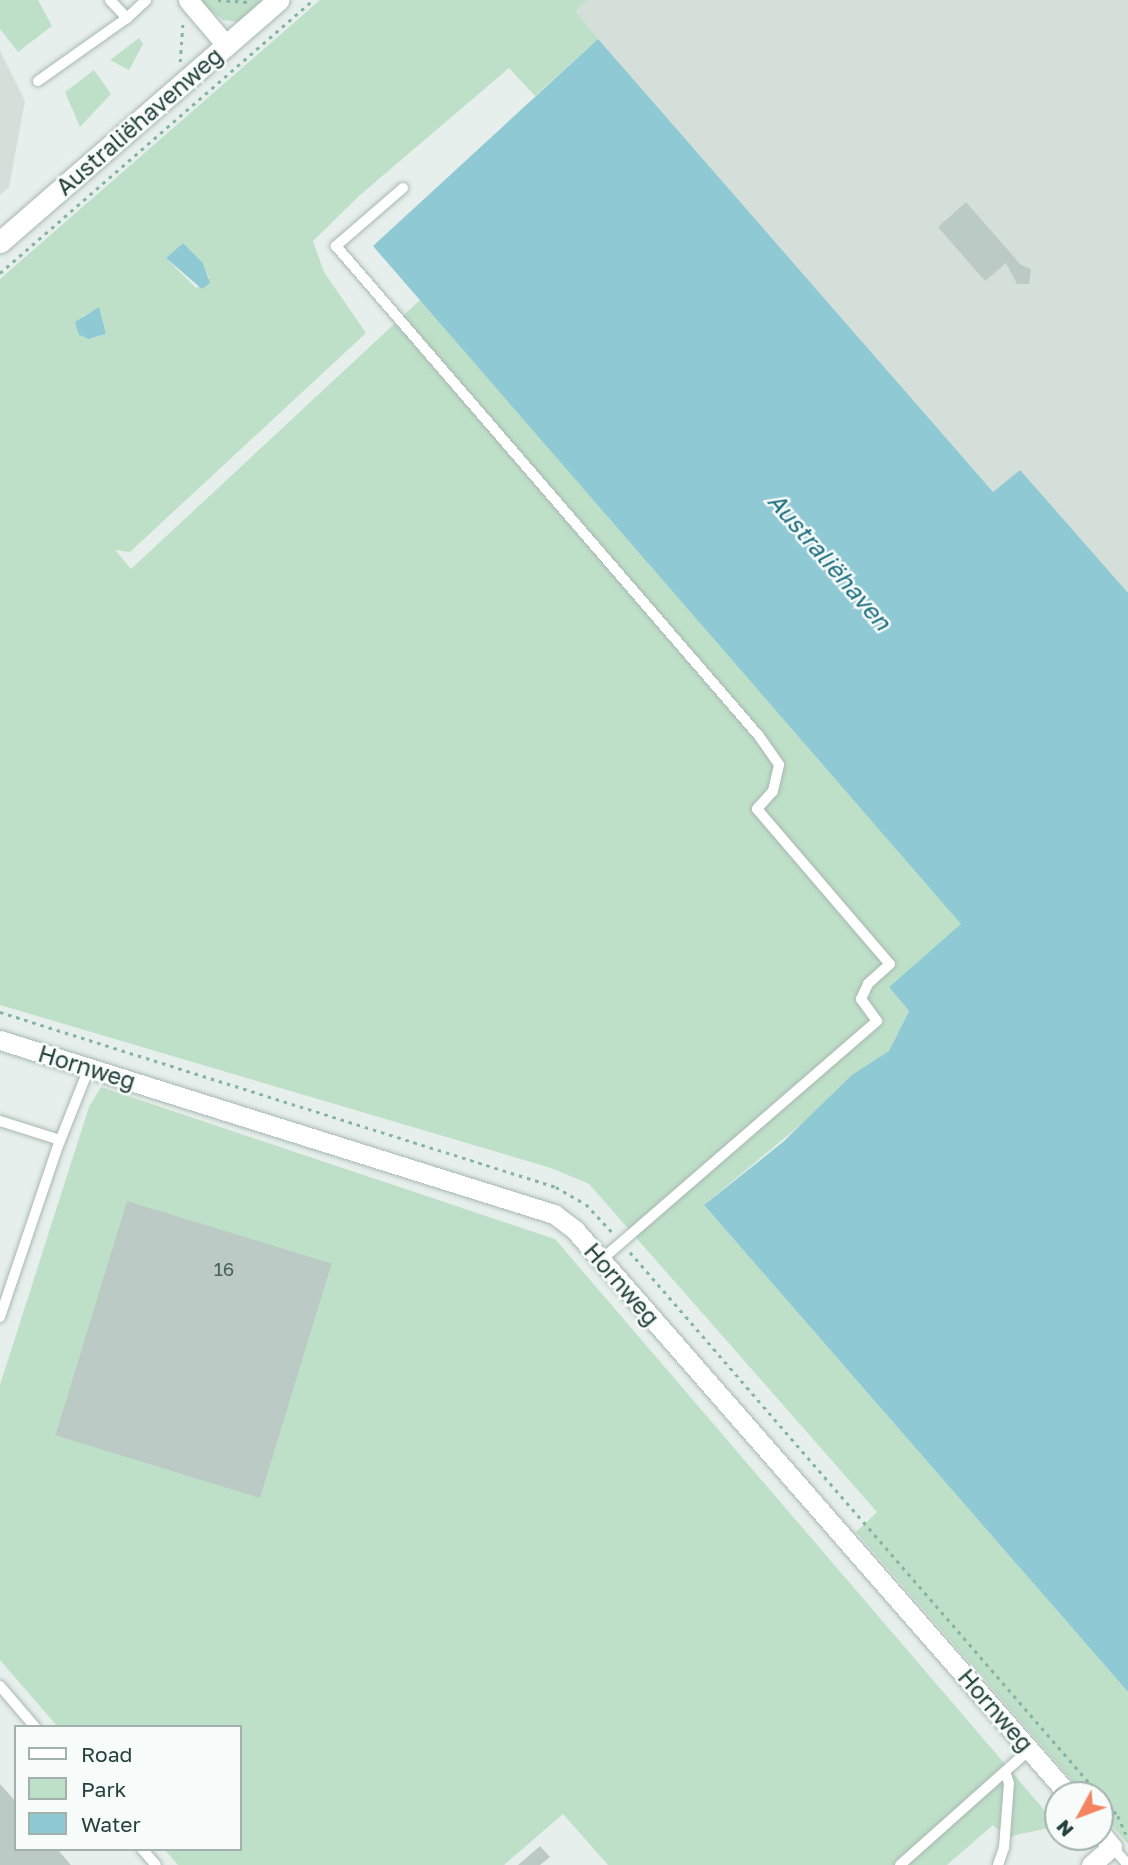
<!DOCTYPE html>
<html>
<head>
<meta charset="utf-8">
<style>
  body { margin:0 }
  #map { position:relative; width:1128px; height:1865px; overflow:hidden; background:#e6efeb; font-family:"Golos Text",sans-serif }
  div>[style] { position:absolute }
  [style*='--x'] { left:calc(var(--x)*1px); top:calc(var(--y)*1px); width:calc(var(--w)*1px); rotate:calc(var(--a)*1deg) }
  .built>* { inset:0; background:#d4dfda }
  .green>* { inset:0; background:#bfe0c8 }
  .water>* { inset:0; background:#8ec9d4 }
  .building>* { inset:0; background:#bbcac4; transform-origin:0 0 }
  .path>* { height:2.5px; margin-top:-1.25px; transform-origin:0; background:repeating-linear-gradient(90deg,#86b3a5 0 3.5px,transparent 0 8.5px) }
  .roads { filter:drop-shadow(0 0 2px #a8b8b2) drop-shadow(0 0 2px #a8b8b2) }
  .service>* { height:10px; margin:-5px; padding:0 5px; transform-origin:5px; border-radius:5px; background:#fff }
  .minor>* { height:19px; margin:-9.5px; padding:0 9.5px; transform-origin:9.5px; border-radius:9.5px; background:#fff }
  .tertiary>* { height:21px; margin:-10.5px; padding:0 10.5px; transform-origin:10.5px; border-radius:10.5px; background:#fff }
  span { translate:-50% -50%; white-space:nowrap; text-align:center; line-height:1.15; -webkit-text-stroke:5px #f7fbf9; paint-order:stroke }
  .number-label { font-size:19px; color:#4a645c }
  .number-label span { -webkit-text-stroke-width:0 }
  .street-label { font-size:23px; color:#24423a }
  .water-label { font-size:24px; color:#1c6f80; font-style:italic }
  .legend { position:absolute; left:14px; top:1725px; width:228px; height:126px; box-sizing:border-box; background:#f7fbf9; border:2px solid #a3b1ad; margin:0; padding:9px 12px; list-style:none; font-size:21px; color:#24423a }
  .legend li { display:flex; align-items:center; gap:14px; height:35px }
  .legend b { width:35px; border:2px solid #a3b1ad }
  .north { position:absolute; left:1044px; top:1781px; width:70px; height:70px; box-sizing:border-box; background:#f7fbf9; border:2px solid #a3b1ad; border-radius:50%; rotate:229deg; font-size:19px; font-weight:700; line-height:28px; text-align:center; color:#24423a }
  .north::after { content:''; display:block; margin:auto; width:24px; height:32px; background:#f4845f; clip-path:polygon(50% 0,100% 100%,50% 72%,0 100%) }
</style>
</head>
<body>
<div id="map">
  <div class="built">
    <div style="clip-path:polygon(551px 0,1128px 0,1128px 691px)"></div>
    <div style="clip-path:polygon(0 51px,25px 101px,9px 187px,0 195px)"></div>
  </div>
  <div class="green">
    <div style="clip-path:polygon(0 0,38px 0,52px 26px,18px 52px,0 29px)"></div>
    <div style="clip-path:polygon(197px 0,265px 0,239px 22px,223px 20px)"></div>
    <div style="clip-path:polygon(evenodd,320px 0,587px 0,575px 11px,598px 39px,535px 96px,509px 68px,360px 195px,313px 241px,324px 272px,366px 333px,130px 552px,115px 550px,131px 569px,420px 300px,962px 924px,889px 987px,909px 1011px,889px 1051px,704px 1205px,1128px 1692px,1128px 1844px,1100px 1812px,1100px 1795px,1085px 1795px,856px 1532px,877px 1512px,589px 1184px,551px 1168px,0 1005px,0 279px,320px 0,183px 243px,203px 263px,209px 278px,196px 288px,166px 258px,183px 243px,320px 0,99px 308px,106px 334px,90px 339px,79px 335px,83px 316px,99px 308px)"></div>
    <div style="clip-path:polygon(139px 38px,143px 44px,129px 70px,110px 60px)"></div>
    <div style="clip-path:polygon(94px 70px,111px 94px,80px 127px,65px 92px)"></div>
    <div style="clip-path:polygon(101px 1087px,555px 1239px,1058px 1826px,1007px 1837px,993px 1825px,947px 1865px,608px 1865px,563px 1814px,504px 1865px,178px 1865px,164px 1849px,240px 1849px,240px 1727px,58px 1727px,0 1660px,0 1385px,89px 1107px)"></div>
  </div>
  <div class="water">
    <div style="clip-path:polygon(598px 39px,993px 492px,1020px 470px,1128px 593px,1128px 1692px,704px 1205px,783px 1142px,852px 1075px,889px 1051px,909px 1011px,889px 987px,961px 924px,373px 246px)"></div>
    <div style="clip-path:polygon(183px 243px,203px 263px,210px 283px,202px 289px,166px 258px)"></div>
    <div style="clip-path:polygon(99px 307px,106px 334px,89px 339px,79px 335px,75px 322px)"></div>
  </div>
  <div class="building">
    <div style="clip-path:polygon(966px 202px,1021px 265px,1031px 269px,1029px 284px,1017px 284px,1006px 263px,985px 281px,938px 227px)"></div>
    <div style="left:127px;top:1201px;width:214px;height:245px;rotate:17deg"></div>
    <div style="clip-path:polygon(0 1784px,16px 1802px,16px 1849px,57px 1849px,71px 1865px,0 1865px)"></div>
    <div style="clip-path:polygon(540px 1846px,550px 1857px,540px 1865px,518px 1865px)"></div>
  </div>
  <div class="path">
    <div style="--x:218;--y:0;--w:30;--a:4"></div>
    <div style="--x:180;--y:62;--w:39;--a:-86"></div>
    <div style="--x:0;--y:273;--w:415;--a:-41.1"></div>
    <div style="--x:0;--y:1012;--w:583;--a:17.47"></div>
    <div style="--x:556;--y:1187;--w:34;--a:30"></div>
    <div style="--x:586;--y:1204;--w:41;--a:47"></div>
    <div style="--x:630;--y:1252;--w:746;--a:49.13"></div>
    <div style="--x:1118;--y:1816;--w:20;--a:66"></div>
  </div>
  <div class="roads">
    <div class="service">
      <div style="--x:110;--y:0;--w:25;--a:47"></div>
      <div style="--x:127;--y:18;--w:26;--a:-43"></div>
      <div style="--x:38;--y:81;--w:109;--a:-35.3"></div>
      <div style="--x:403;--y:188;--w:89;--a:139.1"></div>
      <div style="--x:336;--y:246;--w:647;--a:49.2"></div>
      <div style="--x:759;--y:736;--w:35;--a:55"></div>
      <div style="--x:779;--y:765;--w:27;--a:103"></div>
      <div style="--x:773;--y:791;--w:24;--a:132"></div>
      <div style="--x:757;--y:809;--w:204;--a:49.4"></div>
      <div style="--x:890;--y:964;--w:30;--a:138"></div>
      <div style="--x:868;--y:984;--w:17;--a:115"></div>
      <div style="--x:861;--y:999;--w:27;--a:54"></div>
      <div style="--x:877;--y:1021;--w:365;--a:139.1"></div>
      <div style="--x:0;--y:1121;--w:63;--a:17.6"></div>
      <div style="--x:0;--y:1317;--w:181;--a:-71.3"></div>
      <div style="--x:58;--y:1146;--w:84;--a:-68.3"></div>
      <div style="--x:0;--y:1686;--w:54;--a:49.5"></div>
      <div style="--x:1112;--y:1847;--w:24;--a:48"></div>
      <div style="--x:142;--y:1849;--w:21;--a:49"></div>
      <div style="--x:900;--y:1865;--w:174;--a:-41.7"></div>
      <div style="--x:998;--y:1865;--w:18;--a:-71"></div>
      <div style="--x:1004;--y:1848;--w:65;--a:-85.6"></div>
      <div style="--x:1009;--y:1783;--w:12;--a:-110"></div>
    </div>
    <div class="minor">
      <div style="--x:188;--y:0;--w:59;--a:49.8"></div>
      <div style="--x:0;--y:1040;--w:581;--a:17.44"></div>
      <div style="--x:554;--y:1214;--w:26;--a:37"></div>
      <div style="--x:575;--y:1230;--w:751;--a:48.84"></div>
      <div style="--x:1091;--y:1865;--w:28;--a:-41"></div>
      <div style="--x:1112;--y:1847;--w:19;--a:-129"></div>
    </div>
    <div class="tertiary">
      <div style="--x:0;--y:242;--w:369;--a:-41"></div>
    </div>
  </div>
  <div class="number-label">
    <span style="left:224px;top:1269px">16</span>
  </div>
  <div class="street-label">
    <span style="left:139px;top:121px;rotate:-41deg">Australiëhavenweg</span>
    <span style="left:87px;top:1067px;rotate:17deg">Hornweg</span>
    <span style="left:622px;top:1284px;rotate:49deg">Hornweg</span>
    <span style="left:996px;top:1710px;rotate:49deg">Hornweg</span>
  </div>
  <div class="water-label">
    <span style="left:830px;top:561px;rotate:49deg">Australiëhaven</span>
  </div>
  <ul class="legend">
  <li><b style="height:9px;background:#fff"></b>Road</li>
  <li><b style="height:19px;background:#bfe0c8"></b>Park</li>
  <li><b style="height:19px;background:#8ec9d4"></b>Water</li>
  </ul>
  <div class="north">N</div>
</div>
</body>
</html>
